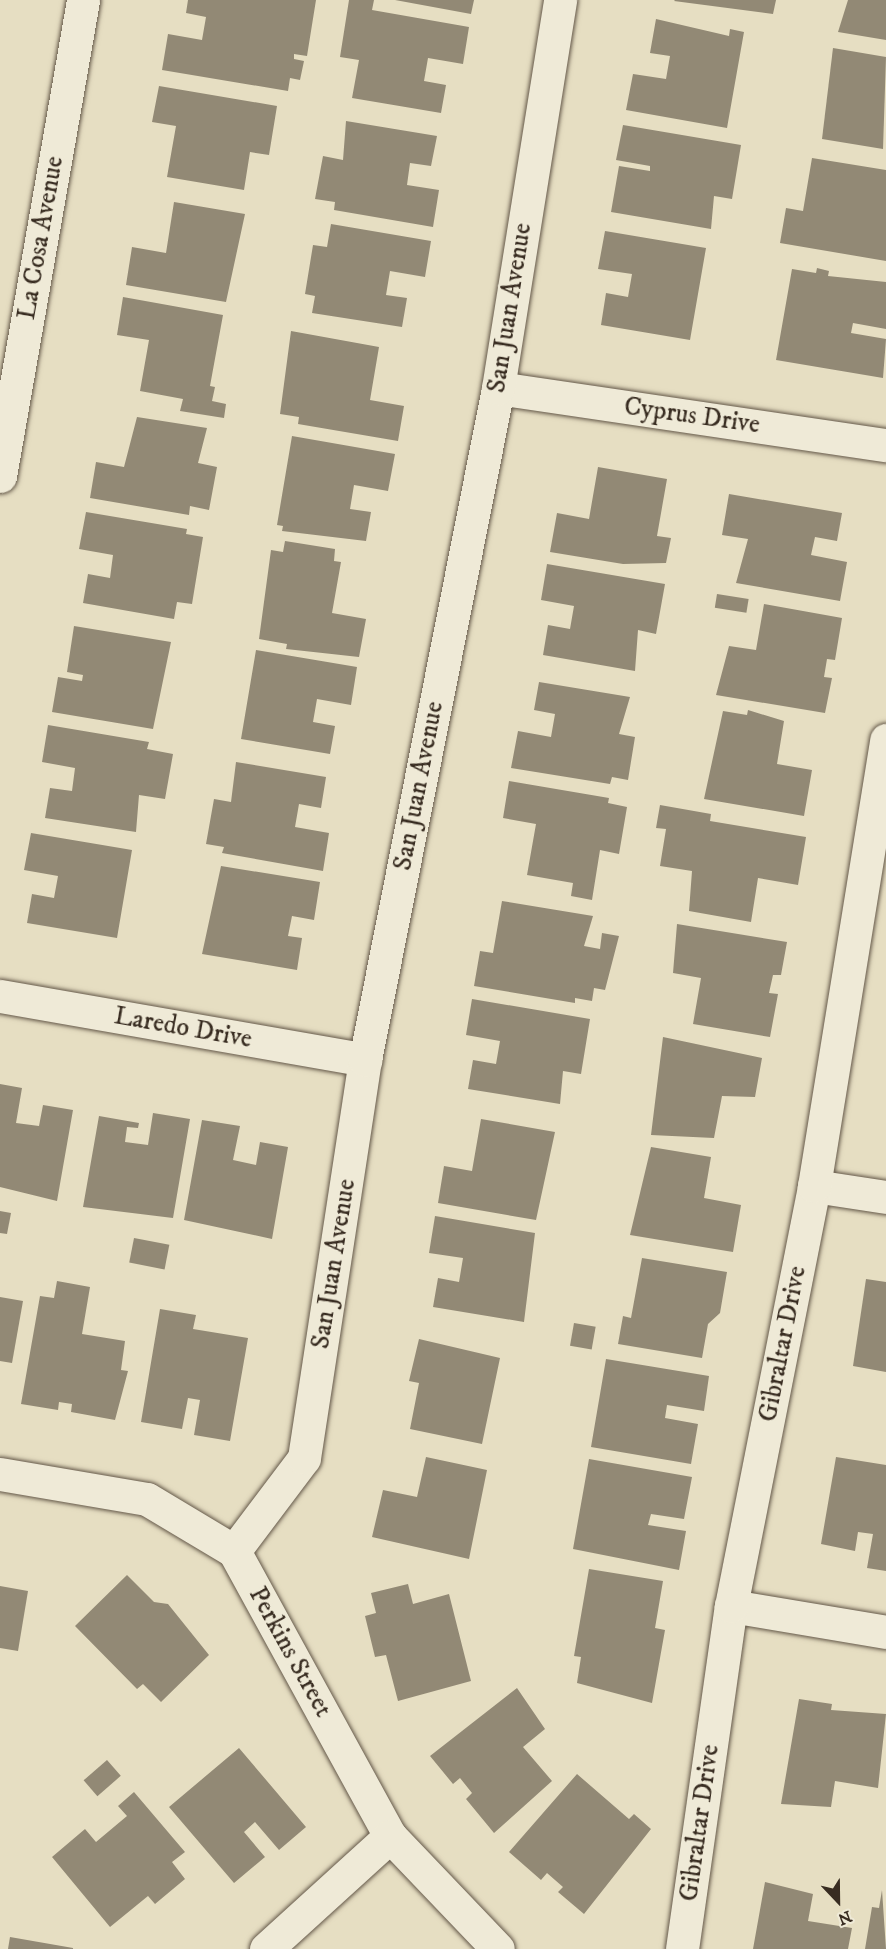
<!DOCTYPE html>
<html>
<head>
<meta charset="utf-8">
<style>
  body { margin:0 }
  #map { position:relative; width:886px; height:1949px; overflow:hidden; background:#e6dec2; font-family:"IM FELL DW Pica",serif }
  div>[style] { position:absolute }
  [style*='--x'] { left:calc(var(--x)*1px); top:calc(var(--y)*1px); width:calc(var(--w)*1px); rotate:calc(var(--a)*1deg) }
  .building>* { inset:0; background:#928975; transform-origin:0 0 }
  .roads { filter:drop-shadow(0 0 2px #645849) drop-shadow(0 0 2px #645849) }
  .minor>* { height:33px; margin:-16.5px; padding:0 16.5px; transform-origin:16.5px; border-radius:16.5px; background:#efead7 }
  span { translate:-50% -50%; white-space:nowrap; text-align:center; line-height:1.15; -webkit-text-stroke:4.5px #efead7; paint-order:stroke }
  .street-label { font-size:26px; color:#382c21 }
  .north { position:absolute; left:808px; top:1871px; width:60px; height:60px; -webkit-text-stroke:4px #efead7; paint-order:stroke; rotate:158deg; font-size:16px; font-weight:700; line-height:24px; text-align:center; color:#382c21 }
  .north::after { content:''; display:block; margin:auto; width:21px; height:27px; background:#382c21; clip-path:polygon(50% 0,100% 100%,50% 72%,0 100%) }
</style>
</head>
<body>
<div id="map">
  <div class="building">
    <div style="clip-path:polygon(188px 0,316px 0,307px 56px,294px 54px,294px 59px,304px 61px,300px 80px,290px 78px,288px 91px,162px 70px,168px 34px,202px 40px,206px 17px,186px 13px)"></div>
    <div style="clip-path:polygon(349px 0,374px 0,372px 10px,469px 27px,463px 64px,428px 58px,424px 81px,446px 85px,441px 113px,352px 98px,359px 60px,340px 57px)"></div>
    <div style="clip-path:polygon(395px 0,474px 0,471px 14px)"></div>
    <div style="clip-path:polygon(776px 0,773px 14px,674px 1px,675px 0)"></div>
    <div style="clip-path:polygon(848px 0,886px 0,886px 40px,838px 32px)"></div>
    <div style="clip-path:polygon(656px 19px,729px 36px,730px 29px,744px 32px,727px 128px,626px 110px,633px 74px,666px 79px,670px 56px,650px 53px)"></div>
    <div style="clip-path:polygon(833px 48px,886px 57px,883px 149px,822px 139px)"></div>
    <div style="clip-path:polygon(159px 86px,277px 106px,269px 155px,250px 152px,244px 190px,167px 177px,176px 126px,152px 122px)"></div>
    <div style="clip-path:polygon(346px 121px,437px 136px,431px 166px,410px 163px,407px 185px,439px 190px,433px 227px,334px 210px,335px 202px,315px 199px,323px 156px,343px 160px)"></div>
    <div style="clip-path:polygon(623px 125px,741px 145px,732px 199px,714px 196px,711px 229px,611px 212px,619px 166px,650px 171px,650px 166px,616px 160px)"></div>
    <div style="clip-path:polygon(812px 158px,886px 170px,886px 261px,780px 243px,786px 208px,803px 211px)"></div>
    <div style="clip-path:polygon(174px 202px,245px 214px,226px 302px,126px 285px,132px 247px,166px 253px)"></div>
    <div style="clip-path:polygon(331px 224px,431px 241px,425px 277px,390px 271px,386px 295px,407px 298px,402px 327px,312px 313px,315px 296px,305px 294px,313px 245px,327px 247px)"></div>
    <div style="clip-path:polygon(605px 231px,706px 248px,690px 340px,601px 325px,606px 293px,628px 297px,632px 274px,598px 269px)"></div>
    <div style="clip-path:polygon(817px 268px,829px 271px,828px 276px,886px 282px,886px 329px,853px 323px,851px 333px,886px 339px,883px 378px,776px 360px,792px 269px,816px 273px)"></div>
    <div style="clip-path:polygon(123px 297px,223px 315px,210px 386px,215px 387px,212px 401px,226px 404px,224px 418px,180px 411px,183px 399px,140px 391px,149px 340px,117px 335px)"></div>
    <div style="clip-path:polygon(291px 331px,379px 347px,370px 400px,404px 406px,398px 441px,298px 424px,299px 417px,280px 414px)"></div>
    <div style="clip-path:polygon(137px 417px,207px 428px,198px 463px,217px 467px,209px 510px,190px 506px,189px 515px,90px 498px,96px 462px,124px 467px)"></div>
    <div style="clip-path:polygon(292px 436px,395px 454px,388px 491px,354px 485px,350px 509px,371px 512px,366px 541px,282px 531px,283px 526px,277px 525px)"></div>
    <div style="clip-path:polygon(598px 467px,667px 479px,657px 536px,671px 538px,666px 563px,623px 564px,550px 552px,557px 513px,589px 519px)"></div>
    <div style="clip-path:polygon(729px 494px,842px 513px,837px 541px,815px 537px,811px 555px,847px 562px,840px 601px,736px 583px,748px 539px,722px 535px)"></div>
    <div style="clip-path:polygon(86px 512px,187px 529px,186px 534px,203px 537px,192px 604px,177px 602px,174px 619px,83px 603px,88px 574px,110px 578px,113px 555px,79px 549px)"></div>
    <div style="clip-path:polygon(285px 541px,335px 549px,334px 561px,341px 562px,332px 613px,366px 619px,359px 657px,286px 649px,287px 644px,259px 639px,271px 550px,283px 552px)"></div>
    <div style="clip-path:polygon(547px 564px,665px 584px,656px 634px,638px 630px,635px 671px,543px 655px,548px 625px,570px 629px,574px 606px,541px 600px)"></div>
    <div style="left:717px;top:594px;width:32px;height:14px;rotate:9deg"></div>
    <div style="clip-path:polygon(764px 604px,842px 618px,835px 660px,827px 659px,824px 677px,832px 678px,825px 713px,716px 695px,729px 646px,756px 650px)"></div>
    <div style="clip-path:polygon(74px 626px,171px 642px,153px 729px,52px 712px,58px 677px,82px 681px,83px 675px,67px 672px)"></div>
    <div style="clip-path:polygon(256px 650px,357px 667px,351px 705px,317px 699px,313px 722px,335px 726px,330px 754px,241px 739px)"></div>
    <div style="clip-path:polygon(539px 682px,630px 697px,619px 734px,635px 737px,628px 780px,612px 777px,610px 784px,511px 768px,518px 731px,551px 737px,555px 714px,534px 710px)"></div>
    <div style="clip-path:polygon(748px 710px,784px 721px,777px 764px,812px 770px,804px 816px,704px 799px,723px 711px,747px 715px)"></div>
    <div style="clip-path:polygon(48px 725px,149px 742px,147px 749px,173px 754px,165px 799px,139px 795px,136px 832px,45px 818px,50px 788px,72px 791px,75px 768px,42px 762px)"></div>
    <div style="clip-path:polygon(236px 762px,326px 777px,321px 808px,299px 804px,295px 827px,329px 833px,323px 871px,222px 853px,224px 847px,206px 844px,214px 799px,231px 802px)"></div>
    <div style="clip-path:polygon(509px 781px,609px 798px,608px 803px,627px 807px,619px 854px,600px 850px,592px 900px,571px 896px,573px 883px,527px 875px,536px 824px,503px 818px)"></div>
    <div style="clip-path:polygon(660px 805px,711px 814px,710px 821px,806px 837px,798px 885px,758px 878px,751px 922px,689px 911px,692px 871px,660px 866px,666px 829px,656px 828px)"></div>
    <div style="clip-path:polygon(31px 833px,132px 850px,117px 938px,27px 923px,32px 894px,54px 898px,58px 876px,24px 870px)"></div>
    <div style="clip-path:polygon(221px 866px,320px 882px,314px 920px,292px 916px,288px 936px,302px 938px,297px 970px,202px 954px)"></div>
    <div style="clip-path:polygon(502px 901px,593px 916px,584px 946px,600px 949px,602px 933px,619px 936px,605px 990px,594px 988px,592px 1001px,575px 998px,575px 1003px,474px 986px,480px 951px,493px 953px)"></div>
    <div style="clip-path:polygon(677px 924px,787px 942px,781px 975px,773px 975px,769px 993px,778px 994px,770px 1037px,693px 1024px,701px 978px,673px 973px)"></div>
    <div style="clip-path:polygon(472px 999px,590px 1019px,581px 1074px,563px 1071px,560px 1104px,468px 1089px,473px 1060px,496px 1064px,500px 1041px,466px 1035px)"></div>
    <div style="clip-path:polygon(663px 1037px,762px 1058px,755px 1097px,722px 1096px,714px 1138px,651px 1135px)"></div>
    <div style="clip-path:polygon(0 1084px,22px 1088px,16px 1123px,39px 1126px,43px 1105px,73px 1110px,57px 1201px,0 1187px)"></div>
    <div style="clip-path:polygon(153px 1113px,190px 1119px,173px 1218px,83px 1207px,99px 1116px,139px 1123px,138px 1128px,127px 1127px,125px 1142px,148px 1145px)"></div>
    <div style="clip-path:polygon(481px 1119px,555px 1132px,536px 1220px,438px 1203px,444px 1166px,472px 1171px)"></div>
    <div style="clip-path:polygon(202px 1120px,240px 1126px,233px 1160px,256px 1165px,260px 1142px,288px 1147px,272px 1239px,184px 1220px)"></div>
    <div style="clip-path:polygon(651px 1147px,711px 1157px,704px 1198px,741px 1205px,733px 1252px,630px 1235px)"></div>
    <div style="clip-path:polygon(0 1211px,11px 1213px,7px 1234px,0 1233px)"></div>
    <div style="clip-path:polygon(435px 1216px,535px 1233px,524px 1322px,433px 1307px,438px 1278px,459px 1282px,463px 1258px,429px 1253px)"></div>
    <div style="left:134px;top:1238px;width:36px;height:25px;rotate:11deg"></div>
    <div style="clip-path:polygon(642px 1258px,727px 1272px,720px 1313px,708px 1324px,702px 1358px,618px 1344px,623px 1316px,631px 1318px)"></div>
    <div style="clip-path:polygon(866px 1279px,886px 1282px,886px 1372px,853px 1366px)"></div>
    <div style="clip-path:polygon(57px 1281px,90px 1287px,82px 1334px,125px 1341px,121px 1370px,128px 1371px,115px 1420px,71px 1412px,72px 1404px,59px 1402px,58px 1410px,21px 1404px,40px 1296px,54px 1298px)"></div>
    <div style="clip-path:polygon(0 1297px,23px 1301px,12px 1363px,0 1361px)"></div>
    <div style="clip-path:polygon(160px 1309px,196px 1315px,193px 1329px,248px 1338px,230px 1441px,194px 1435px,200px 1400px,188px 1398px,182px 1429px,141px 1422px)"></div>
    <div style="left:574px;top:1323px;width:22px;height:23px;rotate:10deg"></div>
    <div style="clip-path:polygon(419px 1339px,500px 1358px,482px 1444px,410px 1429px,419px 1383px,409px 1381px)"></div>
    <div style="clip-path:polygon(606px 1359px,709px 1376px,704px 1411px,667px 1405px,665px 1418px,698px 1424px,691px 1464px,591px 1447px)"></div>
    <div style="clip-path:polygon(426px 1457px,487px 1470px,469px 1559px,372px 1537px,383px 1490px,417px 1497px)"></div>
    <div style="clip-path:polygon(836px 1457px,886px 1465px,886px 1571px,867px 1568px,873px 1534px,858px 1532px,855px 1551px,821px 1544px)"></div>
    <div style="clip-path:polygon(589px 1459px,692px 1477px,684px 1519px,651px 1514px,648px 1525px,686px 1531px,679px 1570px,573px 1549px)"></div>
    <div style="clip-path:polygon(589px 1569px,663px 1581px,655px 1628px,665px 1630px,652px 1703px,577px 1683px,581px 1657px,574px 1656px)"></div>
    <div style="clip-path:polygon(127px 1575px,154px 1602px,168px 1604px,209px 1655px,161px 1702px,143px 1684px,137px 1689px,75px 1626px)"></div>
    <div style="clip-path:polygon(408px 1584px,413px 1604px,449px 1594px,471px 1681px,398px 1701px,386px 1655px,375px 1657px,365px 1616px,376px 1613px,371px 1593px)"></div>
    <div style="clip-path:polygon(0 1586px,28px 1591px,18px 1651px,0 1648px)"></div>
    <div style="clip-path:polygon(517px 1688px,545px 1729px,523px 1747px,552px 1781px,494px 1833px,466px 1799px,472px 1793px,460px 1778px,453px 1784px,430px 1756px)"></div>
    <div style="clip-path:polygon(799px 1699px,832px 1704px,831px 1710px,886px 1714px,878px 1788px,835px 1781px,831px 1807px,781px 1804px)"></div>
    <div style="clip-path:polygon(239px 1748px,306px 1827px,279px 1850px,255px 1822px,244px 1832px,265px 1857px,234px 1883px,169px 1807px)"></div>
    <div style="left:107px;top:1760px;width:21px;height:31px;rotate:49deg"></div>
    <div style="clip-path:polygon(577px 1774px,629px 1819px,634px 1814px,651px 1829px,584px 1914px,558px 1892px,563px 1887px,547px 1873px,541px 1880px,509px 1852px)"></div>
    <div style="clip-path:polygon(134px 1792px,185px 1852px,172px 1862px,185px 1879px,155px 1904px,148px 1896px,110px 1927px,52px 1857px,85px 1829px,96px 1842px,127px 1816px,118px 1806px)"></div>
    <div style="clip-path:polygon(765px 1882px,813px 1894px,808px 1921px,852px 1928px,848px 1949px,753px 1949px)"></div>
    <div style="clip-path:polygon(882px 1890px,886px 1949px,865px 1949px,872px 1907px,879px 1908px)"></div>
    <div style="clip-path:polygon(10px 1937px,73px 1948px,73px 1949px,8px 1949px)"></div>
  </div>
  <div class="roads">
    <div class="minor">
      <div style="--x:498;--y:388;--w:392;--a:8.4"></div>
      <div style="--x:0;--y:476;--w:483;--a:-80.1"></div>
      <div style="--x:0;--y:996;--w:371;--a:9.9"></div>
      <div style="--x:814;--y:1186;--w:73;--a:8.7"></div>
      <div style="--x:0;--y:1474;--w:149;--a:9.7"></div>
      <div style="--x:147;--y:1499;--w:101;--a:30.9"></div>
      <div style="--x:234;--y:1551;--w:325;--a:61.3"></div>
      <div style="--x:390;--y:1836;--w:156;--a:46.3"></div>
      <div style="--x:234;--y:1551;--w:116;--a:-53"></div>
      <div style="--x:304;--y:1458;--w:403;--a:-81.3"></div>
      <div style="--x:365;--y:1060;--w:685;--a:-78.8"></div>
      <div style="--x:498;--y:388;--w:393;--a:-80.9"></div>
      <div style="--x:731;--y:1606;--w:157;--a:9.5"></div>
      <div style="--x:266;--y:1949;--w:168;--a:-42.3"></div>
      <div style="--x:682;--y:1949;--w:346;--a:-81.9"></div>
      <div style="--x:731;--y:1606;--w:428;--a:-78.8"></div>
      <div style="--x:814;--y:1186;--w:452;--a:-80.8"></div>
    </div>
  </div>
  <div class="street-label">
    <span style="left:41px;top:238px;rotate:-80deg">La Cosa Avenue</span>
    <span style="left:510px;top:308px;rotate:-81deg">San Juan Avenue</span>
    <span style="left:692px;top:416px;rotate:8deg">Cyprus Drive</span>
    <span style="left:419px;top:786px;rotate:-79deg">San Juan Avenue</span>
    <span style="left:183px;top:1028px;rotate:10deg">Laredo Drive</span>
    <span style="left:334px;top:1264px;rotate:-81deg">San Juan Avenue</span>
    <span style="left:783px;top:1344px;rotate:-79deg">Gibraltar Drive</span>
    <span style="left:290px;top:1652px;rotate:61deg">Perkins Street</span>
    <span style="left:700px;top:1823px;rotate:-82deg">Gibraltar Drive</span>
  </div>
  <div class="north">N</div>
</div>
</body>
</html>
